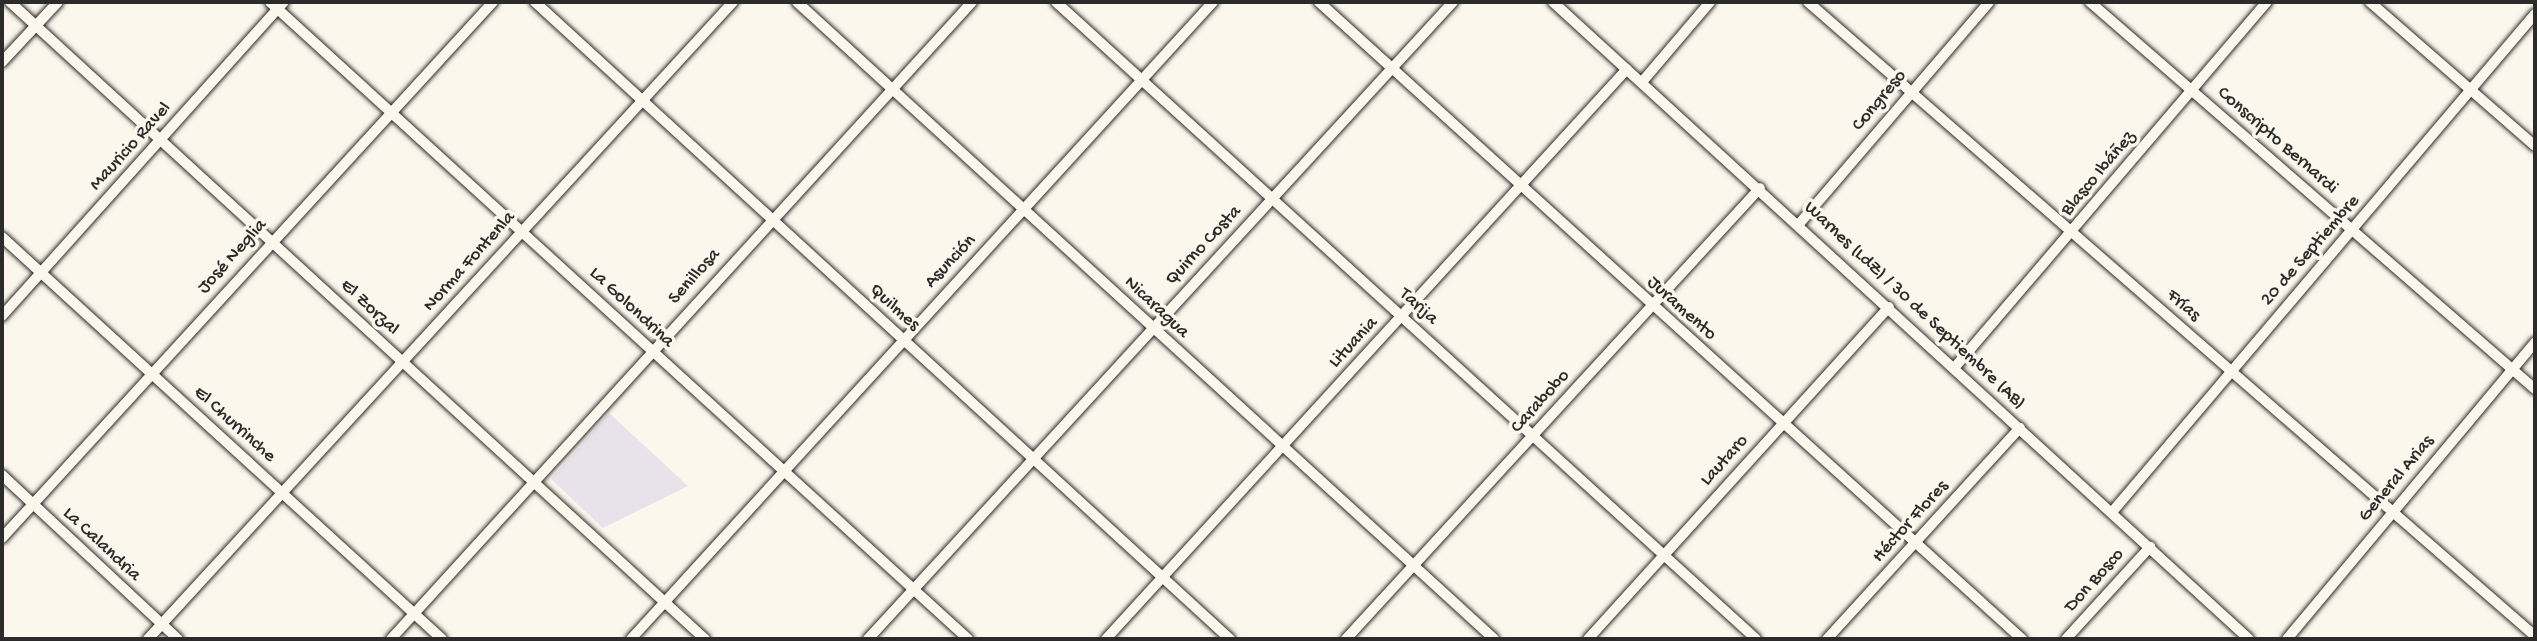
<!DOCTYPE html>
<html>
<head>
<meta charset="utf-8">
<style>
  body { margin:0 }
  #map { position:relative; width:2537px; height:641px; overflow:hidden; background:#fbf7ec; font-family:"Gochi Hand",sans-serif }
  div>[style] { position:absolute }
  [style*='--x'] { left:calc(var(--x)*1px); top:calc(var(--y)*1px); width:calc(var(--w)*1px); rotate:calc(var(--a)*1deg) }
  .built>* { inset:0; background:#e8e3ea }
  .roads { filter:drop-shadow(0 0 2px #2b2b2b) drop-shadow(0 0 2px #2b2b2b) }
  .minor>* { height:10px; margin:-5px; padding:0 5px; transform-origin:5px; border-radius:5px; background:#fbf7ec }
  span { translate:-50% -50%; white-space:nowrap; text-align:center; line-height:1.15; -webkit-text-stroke:7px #fbf7ec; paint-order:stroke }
  .street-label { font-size:19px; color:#2b2b2b }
  .frame { position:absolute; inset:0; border:4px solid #2b2b2b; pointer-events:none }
</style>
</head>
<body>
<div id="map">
  <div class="built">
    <div style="clip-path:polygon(609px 413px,688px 486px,603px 528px,551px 479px)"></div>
  </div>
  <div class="roads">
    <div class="minor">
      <div style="--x:10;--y:2;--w:943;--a:42.51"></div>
      <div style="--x:270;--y:2;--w:945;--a:42.38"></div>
      <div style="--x:535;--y:2;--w:943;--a:42.51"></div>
      <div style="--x:797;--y:2;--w:944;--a:42.42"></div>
      <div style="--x:1056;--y:2;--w:946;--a:42.3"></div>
      <div style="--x:1319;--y:2;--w:949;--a:42.18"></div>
      <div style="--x:1553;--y:2;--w:943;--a:42.47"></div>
      <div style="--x:1808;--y:2;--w:965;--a:41.09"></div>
      <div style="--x:2090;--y:2;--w:590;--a:41.01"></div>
      <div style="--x:2370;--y:2;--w:219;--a:41.1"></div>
      <div style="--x:2;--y:62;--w:82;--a:-47"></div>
      <div style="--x:1642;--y:82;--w:105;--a:-49.6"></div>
      <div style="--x:1799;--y:224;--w:292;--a:-49.4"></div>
      <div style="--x:2;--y:237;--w:596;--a:42.42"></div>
      <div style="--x:2;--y:316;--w:422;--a:-48.1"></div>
      <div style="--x:1955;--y:367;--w:480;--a:-49.5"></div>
      <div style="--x:2;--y:475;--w:241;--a:43"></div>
      <div style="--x:2113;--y:511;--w:652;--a:-49.67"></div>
      <div style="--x:2;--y:538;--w:727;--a:-47.51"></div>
      <div style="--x:148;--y:639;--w:865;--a:-47.44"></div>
      <div style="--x:391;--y:639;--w:862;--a:-47.63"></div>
      <div style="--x:631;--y:639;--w:863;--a:-47.58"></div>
      <div style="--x:868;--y:639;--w:865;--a:-47.44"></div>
      <div style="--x:1106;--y:639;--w:772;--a:-47.57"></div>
      <div style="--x:1346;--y:639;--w:612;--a:-47.45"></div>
      <div style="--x:1588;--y:639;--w:448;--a:-47.8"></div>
      <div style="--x:1827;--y:639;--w:286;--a:-47.6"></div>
      <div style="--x:2066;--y:639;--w:125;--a:-47.6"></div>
      <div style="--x:2287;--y:639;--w:387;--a:-50.1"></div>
    </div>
  </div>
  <div class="street-label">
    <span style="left:1880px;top:101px;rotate:-50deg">Congreso</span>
    <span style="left:2277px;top:141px;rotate:41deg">Conscripto Bernardi</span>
    <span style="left:131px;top:147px;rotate:-48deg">Mauricio Ravel</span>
    <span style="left:2099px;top:174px;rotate:-50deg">Blasco Ibáñez</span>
    <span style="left:1204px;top:246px;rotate:-47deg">Quirno Costa</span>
    <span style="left:2311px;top:251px;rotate:-49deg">20 de Septiembre</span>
    <span style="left:233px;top:257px;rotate:-48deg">José Neglia</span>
    <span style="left:470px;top:262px;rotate:-48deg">Norma Fontenla</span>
    <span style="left:951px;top:262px;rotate:-47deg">Asunción</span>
    <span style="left:695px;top:277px;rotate:-48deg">Senillosa</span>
    <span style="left:1914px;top:306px;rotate:43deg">Warnes (LdZ) / 30 de Septiembre (AB)</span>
    <span style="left:2183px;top:306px;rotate:41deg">Frías</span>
    <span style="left:1418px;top:307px;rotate:42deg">Tarija</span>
    <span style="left:369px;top:308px;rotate:43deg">El Zorzal</span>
    <span style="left:631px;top:308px;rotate:43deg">La Golondrina</span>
    <span style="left:894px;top:308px;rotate:42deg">Quilmes</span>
    <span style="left:1156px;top:308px;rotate:43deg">Nicaragua</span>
    <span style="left:1681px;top:309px;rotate:42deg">Juramento</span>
    <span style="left:1354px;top:343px;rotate:-47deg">Lituania</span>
    <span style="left:1541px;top:402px;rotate:-48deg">Carabobo</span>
    <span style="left:234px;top:425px;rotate:42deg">El Churrinche</span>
    <span style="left:1725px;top:461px;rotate:-48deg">Lautaro</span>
    <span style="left:2397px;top:479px;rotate:-50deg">General Arias</span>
    <span style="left:1911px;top:522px;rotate:-48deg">Héctor Flores</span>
    <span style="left:101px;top:545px;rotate:43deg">La Calandria</span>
    <span style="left:2095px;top:581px;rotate:-48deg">Don Bosco</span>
  </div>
  <div class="frame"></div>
</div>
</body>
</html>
